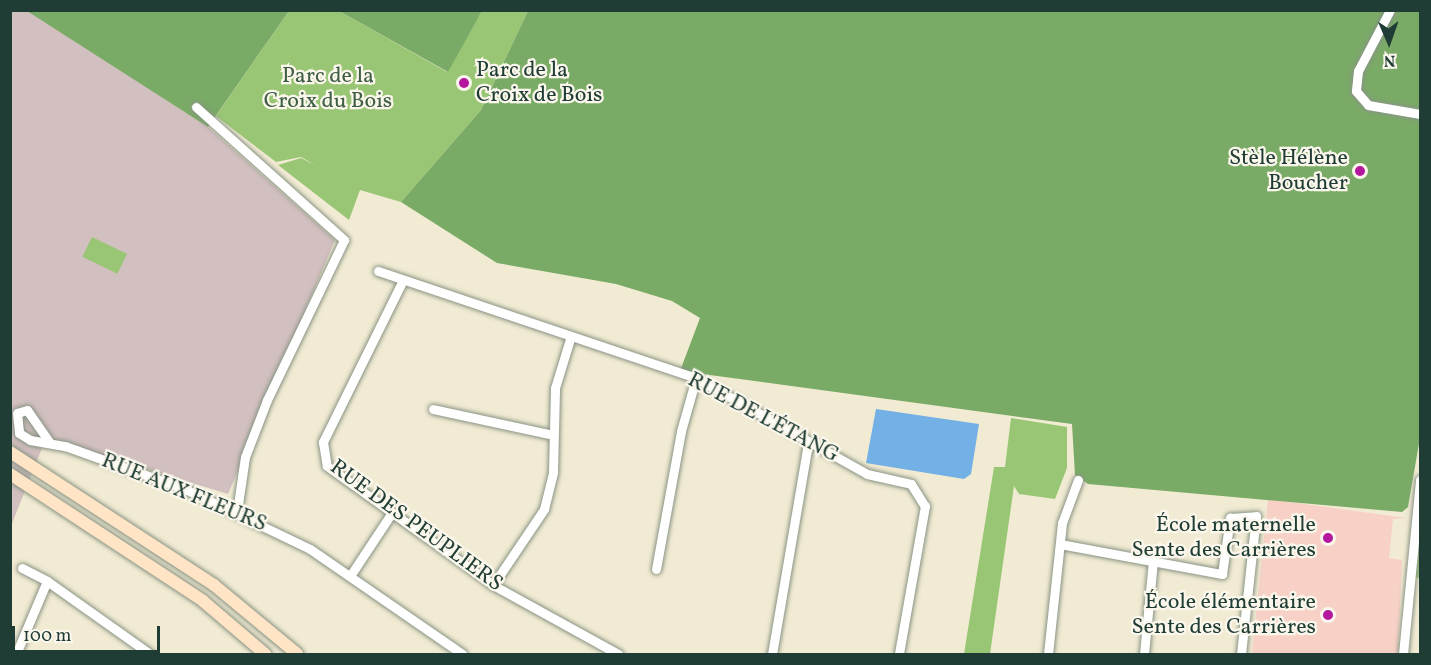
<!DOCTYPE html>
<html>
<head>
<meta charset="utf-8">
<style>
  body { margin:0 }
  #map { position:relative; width:1431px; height:665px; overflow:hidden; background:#f2ebd3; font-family:Vollkorn,serif }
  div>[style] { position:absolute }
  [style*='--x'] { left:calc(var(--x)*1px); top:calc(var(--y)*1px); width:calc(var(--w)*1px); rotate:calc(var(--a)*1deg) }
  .built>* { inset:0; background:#f7d1c6 }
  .industrial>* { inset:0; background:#d2bfbf }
  .green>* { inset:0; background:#99c674; transform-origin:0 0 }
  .forest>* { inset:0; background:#7aab66 }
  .water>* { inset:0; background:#73b0e5 }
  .roads { filter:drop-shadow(0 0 2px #889484) drop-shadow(0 0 2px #889484) }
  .street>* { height:9px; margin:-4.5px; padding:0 4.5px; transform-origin:4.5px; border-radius:4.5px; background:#fff }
  .secondary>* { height:12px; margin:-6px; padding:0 6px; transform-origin:6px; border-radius:6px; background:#ffe4c6 }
  .dots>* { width:16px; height:16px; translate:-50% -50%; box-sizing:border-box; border:3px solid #fbf7ec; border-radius:50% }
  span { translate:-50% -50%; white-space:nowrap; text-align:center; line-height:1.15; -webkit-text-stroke:4.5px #fbf7ec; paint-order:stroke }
  .poi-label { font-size:22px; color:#1f3d34 }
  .left { translate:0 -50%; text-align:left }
  .right { translate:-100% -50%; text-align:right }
  .park-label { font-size:22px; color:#3e5f44 }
  .street-label { font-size:22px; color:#1f3d34 }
  .frame { position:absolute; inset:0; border:12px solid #1f3d34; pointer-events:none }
  .north { position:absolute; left:1359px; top:12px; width:60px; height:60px; -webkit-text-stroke:4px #fbf7ec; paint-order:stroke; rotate:178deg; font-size:16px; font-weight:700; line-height:24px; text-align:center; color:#1f3d34 }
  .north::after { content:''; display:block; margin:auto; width:21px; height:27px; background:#1f3d34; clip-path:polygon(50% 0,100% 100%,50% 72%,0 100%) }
  .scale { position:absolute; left:12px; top:626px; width:148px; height:27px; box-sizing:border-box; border:3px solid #1f3d34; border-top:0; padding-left:8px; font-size:18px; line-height:21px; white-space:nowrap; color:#1f3d34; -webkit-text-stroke:4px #fbf7ec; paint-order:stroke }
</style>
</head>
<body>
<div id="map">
  <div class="built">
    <div style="clip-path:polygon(1268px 499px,1406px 518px,1393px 519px,1389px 558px,1402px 560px,1398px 654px,1252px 654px)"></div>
  </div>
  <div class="industrial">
    <div style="clip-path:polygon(27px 10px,208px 127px,335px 240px,228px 494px,46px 438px,11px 526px,10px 11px)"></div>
  </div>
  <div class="green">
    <div style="clip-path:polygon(289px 11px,339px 11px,447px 72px,482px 11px,528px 11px,481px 110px,401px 202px,360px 190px,349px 220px,278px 165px,301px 158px,315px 165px,301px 157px,276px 162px,216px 116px)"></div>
    <div style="left:92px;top:237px;width:39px;height:22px;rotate:26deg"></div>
    <div style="clip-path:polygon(1011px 418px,1067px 427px,1067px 468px,1055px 499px,1019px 494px,1014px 486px,990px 654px,964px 654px,994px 467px,1005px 467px)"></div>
    <div style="clip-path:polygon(1419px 533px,1420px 533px,1420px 578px,1414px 577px)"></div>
  </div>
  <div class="forest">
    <div style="clip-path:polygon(27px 11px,289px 11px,208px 127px)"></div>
    <div style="clip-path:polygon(339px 11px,482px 11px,448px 72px)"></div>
    <div style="clip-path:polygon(528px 11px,1420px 11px,1420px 438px,1408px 507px,1402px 512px,1088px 484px,1075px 475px,1072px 424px,680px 371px,700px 318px,672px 301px,616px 284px,497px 263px,401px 202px,481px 110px)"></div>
  </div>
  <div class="water">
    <div style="clip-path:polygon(876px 409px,979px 424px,971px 474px,964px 479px,866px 463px)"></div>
  </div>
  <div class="roads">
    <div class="street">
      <div style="--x:1390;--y:10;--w:69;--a:117.7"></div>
      <div style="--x:1358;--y:71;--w:20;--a:96"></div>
      <div style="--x:1356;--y:91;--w:18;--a:49"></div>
      <div style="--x:1368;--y:105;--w:53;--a:9.8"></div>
      <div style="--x:196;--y:107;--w:199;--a:41.9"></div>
      <div style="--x:344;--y:240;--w:178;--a:115.7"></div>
      <div style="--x:267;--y:400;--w:61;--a:111.1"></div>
      <div style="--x:245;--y:457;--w:55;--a:98.4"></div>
      <div style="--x:378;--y:271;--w:336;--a:18.6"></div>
      <div style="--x:696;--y:378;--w:196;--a:29.3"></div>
      <div style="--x:867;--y:474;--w:45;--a:12.8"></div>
      <div style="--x:911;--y:484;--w:26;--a:58"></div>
      <div style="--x:925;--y:506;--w:150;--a:100"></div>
      <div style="--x:403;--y:280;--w:181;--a:116.3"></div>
      <div style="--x:323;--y:442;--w:24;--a:81"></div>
      <div style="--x:327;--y:466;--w:204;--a:35.6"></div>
      <div style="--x:493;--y:585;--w:143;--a:28.9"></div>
      <div style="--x:433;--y:409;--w:123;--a:12.2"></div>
      <div style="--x:50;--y:443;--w:40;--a:-124.9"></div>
      <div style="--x:27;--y:410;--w:10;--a:163"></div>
      <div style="--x:17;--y:413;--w:20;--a:84"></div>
      <div style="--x:19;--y:433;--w:13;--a:32"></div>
      <div style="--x:30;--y:440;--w:36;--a:10"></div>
      <div style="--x:65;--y:446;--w:130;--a:19.8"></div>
      <div style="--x:187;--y:490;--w:136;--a:25.6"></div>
      <div style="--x:310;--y:549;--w:185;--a:34.6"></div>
      <div style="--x:1060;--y:544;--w:165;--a:10.5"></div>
      <div style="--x:1222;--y:574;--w:57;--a:-81.9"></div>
      <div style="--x:1230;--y:518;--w:26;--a:-4"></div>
      <div style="--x:1256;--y:516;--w:139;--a:96.2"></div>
      <div style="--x:22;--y:568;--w:28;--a:27"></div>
      <div style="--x:656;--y:569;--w:140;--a:-79.7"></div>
      <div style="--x:681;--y:431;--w:55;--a:-74.2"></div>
      <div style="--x:350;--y:576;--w:74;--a:-56.5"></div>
      <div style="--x:493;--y:585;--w:92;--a:-56.1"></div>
      <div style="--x:544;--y:509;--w:38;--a:-76"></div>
      <div style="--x:553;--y:472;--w:84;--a:-88.6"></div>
      <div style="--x:555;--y:388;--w:51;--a:-73"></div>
      <div style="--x:16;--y:654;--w:79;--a:-67"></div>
      <div style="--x:47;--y:581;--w:126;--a:35.3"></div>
      <div style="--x:772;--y:654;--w:214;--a:-80.3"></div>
      <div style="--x:1048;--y:654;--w:132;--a:-83.9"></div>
      <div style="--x:1062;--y:523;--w:46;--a:-69.6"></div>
      <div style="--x:1144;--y:654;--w:93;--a:-84.5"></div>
      <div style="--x:1403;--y:654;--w:175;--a:-84.4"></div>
    </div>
    <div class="secondary">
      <div style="--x:10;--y:452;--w:244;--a:33.1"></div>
      <div style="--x:214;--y:585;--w:108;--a:39.7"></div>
      <div style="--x:10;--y:474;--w:231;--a:33.3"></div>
      <div style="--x:203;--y:601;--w:82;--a:40.5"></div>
    </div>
  </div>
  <div class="dots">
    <div style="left:464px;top:83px;background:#b5179e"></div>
    <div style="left:1360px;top:171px;background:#b5179e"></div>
    <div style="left:1328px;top:538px;background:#b5179e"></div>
    <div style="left:1328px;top:615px;background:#b5179e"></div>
  </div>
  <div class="poi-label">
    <span class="left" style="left:476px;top:83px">Parc de la<br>Croix de Bois</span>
    <span class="right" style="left:1348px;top:171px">Stèle Hélène<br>Boucher</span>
    <span class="right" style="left:1316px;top:538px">École maternelle<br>Sente des Carrières</span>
    <span class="right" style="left:1316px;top:615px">École élémentaire<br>Sente des Carrières</span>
  </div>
  <div class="park-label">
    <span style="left:328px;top:89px">Parc de la<br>Croix du Bois</span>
  </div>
  <div class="street-label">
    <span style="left:763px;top:418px;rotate:28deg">RUE DE L'ÉTANG</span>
    <span style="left:184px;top:493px;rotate:22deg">RUE AUX FLEURS</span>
    <span style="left:416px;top:526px;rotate:36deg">RUE DES PEUPLIERS</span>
  </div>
  <div class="frame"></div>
  <div class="north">N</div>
  <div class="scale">100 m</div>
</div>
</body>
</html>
